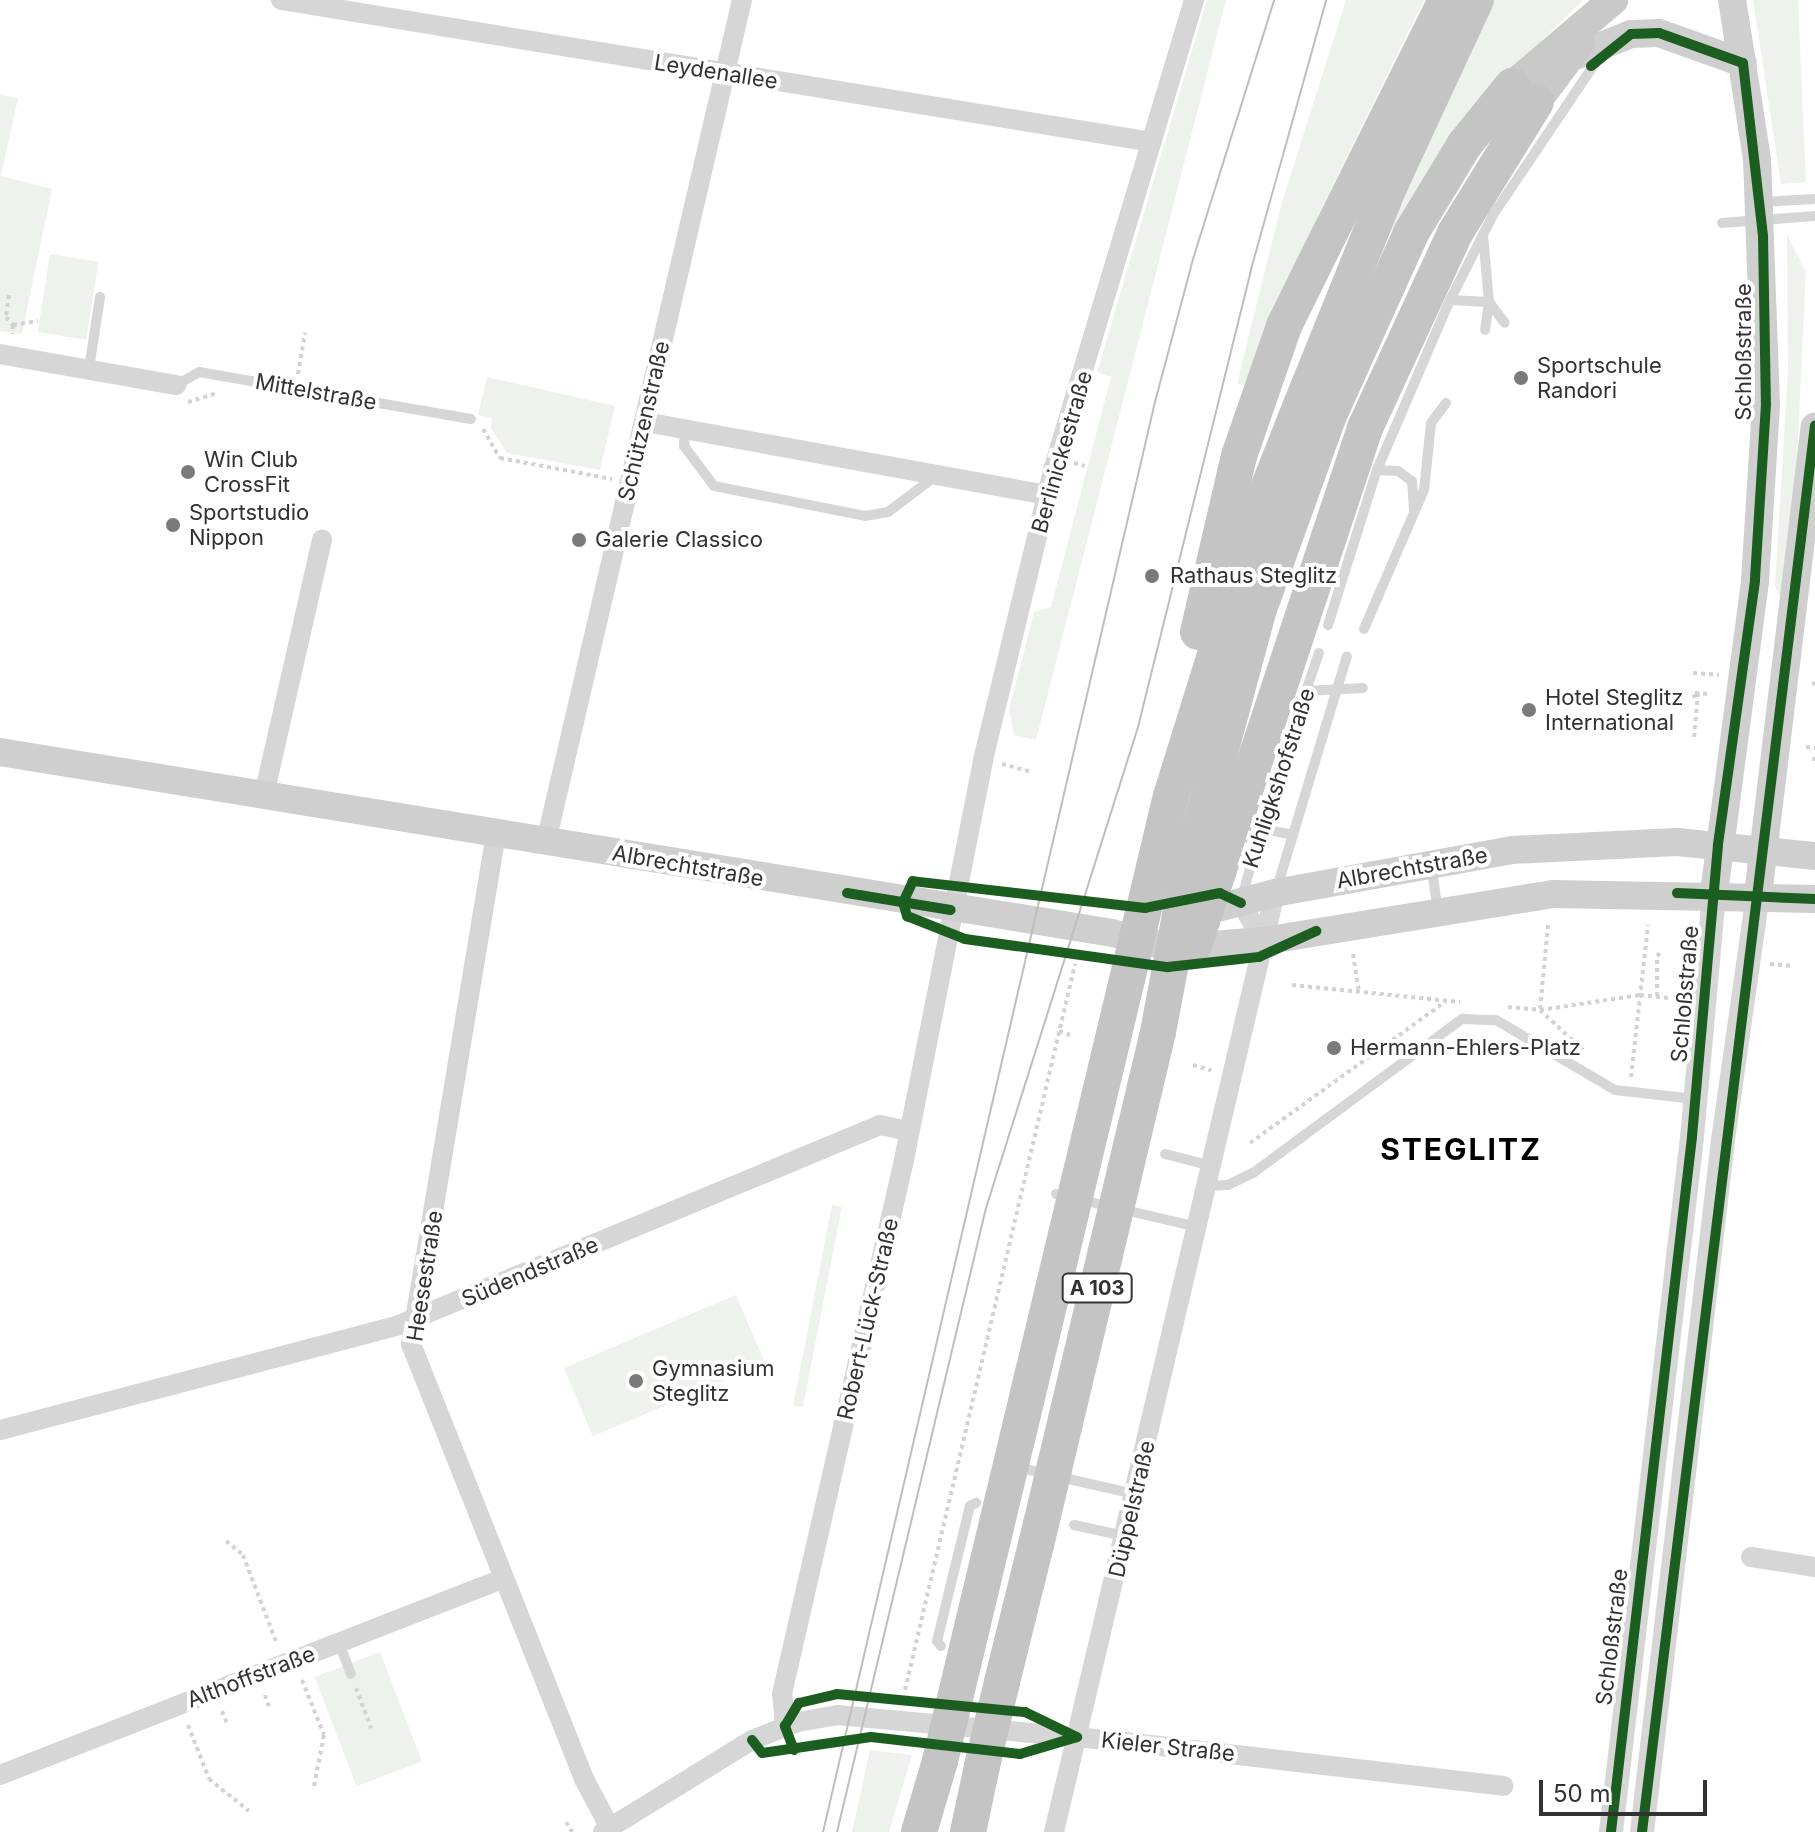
<!DOCTYPE html>
<html>
<head>
<meta charset="utf-8">
<style>
  body { margin:0 }
  #map { position:relative; width:1815px; height:1832px; overflow:hidden; background:#fff; font-family:Inter,sans-serif }
  div>[style] { position:absolute }
  [style*='--x'] { left:calc(var(--x)*1px); top:calc(var(--y)*1px); width:calc(var(--w)*1px); rotate:calc(var(--a)*1deg) }
  .green>* { inset:0; background:#eef2ec; transform-origin:0 0 }
  .path>* { height:4px; margin-top:-2px; transform-origin:0; background:repeating-linear-gradient(90deg,#d3d3d3 0 4px,transparent 0 8px) }
  .service>* { height:10px; margin:-5px; padding:0 5px; transform-origin:5px; border-radius:5px; background:#d6d6d6 }
  .minor>* { height:20px; margin:-10px; padding:0 10px; transform-origin:10px; border-radius:10px; background:#d6d6d6 }
  .tertiary>* { height:24px; margin:-12px; padding:0 12px; transform-origin:12px; border-radius:12px; background:#d6d6d6 }
  .secondary>* { height:28px; margin:-14px; padding:0 14px; transform-origin:14px; border-radius:14px; background:#cfcfcf }
  .primary>* { height:30px; margin:-15px; padding:0 15px; transform-origin:15px; border-radius:15px; background:#c9c9c9 }
  .motorway>* { height:36px; margin:-18px; padding:0 18px; transform-origin:18px; border-radius:18px; background:#c4c4c4 }
  .tram>* { height:2px; margin:-1px; padding:0 1px; transform-origin:1px; border-radius:1px; background:#bebebe }
  .motorway-bridge>* { height:36px; margin:-18px; padding:0 18px; transform-origin:18px; border-radius:18px; background:#c4c4c4 }
  .cycleway>* { height:10px; margin:-5px; padding:0 5px; transform-origin:5px; border-radius:5px; background:#1b5e20 }
  .dots>* { width:22px; height:22px; translate:-50% -50%; box-sizing:border-box; border:4px solid #fff; border-radius:50% }
  span { translate:-50% -50%; white-space:nowrap; text-align:center; line-height:1.15; -webkit-text-stroke:8px #fff; paint-order:stroke }
  .shield-label span { padding:2px 6px; background:#fff; border:2px solid; border-radius:6px; -webkit-text-stroke-width:0 }
  .shield-label { font-size:20px; color:#323232; font-weight:700 }
  .street-label { font-size:22px; color:#323232 }
  .poi-label { font-size:22px; color:#323232 }
  .left { translate:0 -50%; text-align:left }
  .district-label { font-size:30px; color:#000; font-weight:700; letter-spacing:2px }
  .scale { position:absolute; left:1539px; top:1780px; width:168px; height:36px; box-sizing:border-box; border:4px solid #323232; border-top:0; padding-left:10px; font-size:24px; line-height:28px; white-space:nowrap; color:#323232; -webkit-text-stroke:6px #fff; paint-order:stroke }
</style>
</head>
<body>
<div id="map">
  <div class="green">
    <div style="clip-path:polygon(1207px 0,1226px 0,1036px 740px,1014px 735px,1009px 710px,1034px 612px,1051px 607px,1111px 377px,1097px 372px)"></div>
    <div style="clip-path:polygon(1346px 0,1424px 0,1320px 211px,1253px 389px,1237px 383px,1282px 202px)"></div>
    <div style="clip-path:polygon(1492px 0,1583px 0,1504px 78px,1417px 189px,1379px 252px)"></div>
    <div style="clip-path:polygon(1753px 0,1798px 0,1806px 182px,1781px 184px)"></div>
    <div style="clip-path:polygon(0 95px,18px 98px,1px 176px,52px 189px,22px 334px,0 331px)"></div>
    <div style="clip-path:polygon(1787px 235px,1806px 272px,1797px 460px,1781px 598px,1775px 586px,1788px 370px)"></div>
    <div style="left:50px;top:254px;width:49px;height:79px;rotate:9deg"></div>
    <div style="clip-path:polygon(487px 377px,615px 406px,600px 470px,507px 453px,491px 428px,492px 418px,478px 415px)"></div>
    <div style="left:832px;top:1205px;width:10px;height:204px;rotate:11deg"></div>
    <div style="left:736px;top:1295px;width:74px;height:187px;rotate:67deg"></div>
    <div style="left:380px;top:1652px;width:117px;height:70px;rotate:69deg"></div>
    <div style="clip-path:polygon(870px 1750px,912px 1755px,889px 1832px,852px 1832px)"></div>
  </div>
  <div class="path">
    <div style="--x:9;--y:295;--w:22;--a:98"></div>
    <div style="--x:6;--y:317;--w:11;--a:49"></div>
    <div style="--x:13;--y:325;--w:9;--a:96"></div>
    <div style="--x:13;--y:325;--w:25;--a:-9"></div>
    <div style="--x:298;--y:374;--w:42;--a:-80.3"></div>
    <div style="--x:188;--y:402;--w:31;--a:-17"></div>
    <div style="--x:483;--y:429;--w:34;--a:60"></div>
    <div style="--x:500;--y:458;--w:114;--a:10.6"></div>
    <div style="--x:1074;--y:463;--w:11;--a:15"></div>
    <div style="--x:1693;--y:673;--w:26;--a:4"></div>
    <div style="--x:1812;--y:683;--w:3;--a:18"></div>
    <div style="--x:1694;--y:698;--w:5;--a:-79"></div>
    <div style="--x:1695;--y:693;--w:13;--a:4"></div>
    <div style="--x:1694;--y:737;--w:44;--a:-84.8"></div>
    <div style="--x:1806;--y:747;--w:9;--a:6"></div>
    <div style="--x:1814;--y:761;--w:6;--a:-81"></div>
    <div style="--x:1002;--y:764;--w:28;--a:15"></div>
    <div style="--x:1548;--y:925;--w:85;--a:95.4"></div>
    <div style="--x:1540;--y:1010;--w:101;--a:-8.5"></div>
    <div style="--x:1640;--y:995;--w:39;--a:6"></div>
    <div style="--x:1353;--y:954;--w:38;--a:81"></div>
    <div style="--x:1770;--y:964;--w:21;--a:5"></div>
    <div style="--x:1292;--y:985;--w:169;--a:5.8"></div>
    <div style="--x:1657;--y:996;--w:40;--a:-90"></div>
    <div style="--x:1657;--y:956;--w:7;--a:-45"></div>
    <div style="--x:1508;--y:1007;--w:32;--a:5"></div>
    <div style="--x:1540;--y:1010;--w:59;--a:42.9"></div>
    <div style="--x:1059;--y:1031;--w:12;--a:20"></div>
    <div style="--x:1193;--y:1065;--w:19;--a:16"></div>
    <div style="--x:1631;--y:1077;--w:153;--a:-83.6"></div>
    <div style="--x:1250;--y:1143;--w:242;--a:-35.9"></div>
    <div style="--x:226;--y:1541;--w:22;--a:39"></div>
    <div style="--x:243;--y:1555;--w:95;--a:69.1"></div>
    <div style="--x:302;--y:1680;--w:59;--a:68.2"></div>
    <div style="--x:324;--y:1735;--w:52;--a:101.1"></div>
    <div style="--x:356;--y:1688;--w:43;--a:69.4"></div>
    <div style="--x:905;--y:1690;--w:746;--a:-76.82"></div>
    <div style="--x:265;--y:1695;--w:16;--a:72"></div>
    <div style="--x:222;--y:1711;--w:16;--a:68"></div>
    <div style="--x:188;--y:1725;--w:58;--a:68.7"></div>
    <div style="--x:209;--y:1779;--w:51;--a:38.7"></div>
    <div style="--x:566;--y:1822;--w:12;--a:59"></div>
  </div>
  <div class="service">
    <div style="--x:1761;--y:202;--w:54;--a:-3.2"></div>
    <div style="--x:1722;--y:223;--w:93;--a:-4.3"></div>
    <div style="--x:1483;--y:235;--w:67;--a:84.9"></div>
    <div style="--x:1489;--y:302;--w:28;--a:98"></div>
    <div style="--x:1450;--y:300;--w:39;--a:3"></div>
    <div style="--x:1489;--y:302;--w:26;--a:53"></div>
    <div style="--x:89;--y:369;--w:73;--a:-81.3"></div>
    <div style="--x:176;--y:385;--w:26;--a:-29"></div>
    <div style="--x:199;--y:372;--w:276;--a:9.8"></div>
    <div style="--x:685;--y:430;--w:16;--a:94"></div>
    <div style="--x:684;--y:446;--w:50;--a:53.1"></div>
    <div style="--x:714;--y:486;--w:154;--a:11.2"></div>
    <div style="--x:865;--y:516;--w:23;--a:-10"></div>
    <div style="--x:888;--y:512;--w:61;--a:-37.1"></div>
    <div style="--x:1377;--y:470;--w:21;--a:3"></div>
    <div style="--x:1398;--y:471;--w:17;--a:36"></div>
    <div style="--x:1412;--y:481;--w:30;--a:86"></div>
    <div style="--x:1328;--y:625;--w:163;--a:-72.5"></div>
    <div style="--x:1377;--y:470;--w:185;--a:-66.8"></div>
    <div style="--x:1450;--y:300;--w:95;--a:-63.2"></div>
    <div style="--x:1493;--y:215;--w:192;--a:-56.1"></div>
    <div style="--x:1364;--y:629;--w:151;--a:-66.7"></div>
    <div style="--x:1424;--y:490;--w:67;--a:-84"></div>
    <div style="--x:1431;--y:423;--w:25;--a:-53"></div>
    <div style="--x:1306;--y:691;--w:57;--a:-3"></div>
    <div style="--x:1260;--y:828;--w:34;--a:12"></div>
    <div style="--x:1431;--y:865;--w:46;--a:81.2"></div>
    <div style="--x:1276;--y:891;--w:245;--a:-73.2"></div>
    <div style="--x:1242;--y:898;--w:85;--a:-75"></div>
    <div style="--x:1264;--y:816;--w:172;--a:-71.4"></div>
    <div style="--x:1165;--y:1154;--w:49;--a:14.3"></div>
    <div style="--x:1207;--y:1186;--w:21;--a:-3"></div>
    <div style="--x:1228;--y:1185;--w:28;--a:-26"></div>
    <div style="--x:1253;--y:1173;--w:260;--a:-36.4"></div>
    <div style="--x:1462;--y:1019;--w:34;--a:2"></div>
    <div style="--x:1496;--y:1020;--w:138;--a:30.5"></div>
    <div style="--x:1615;--y:1090;--w:81;--a:6.4"></div>
    <div style="--x:1056;--y:1194;--w:146;--a:13.1"></div>
    <div style="--x:1016;--y:1467;--w:122;--a:12.8"></div>
    <div style="--x:1074;--y:1525;--w:52;--a:12.2"></div>
    <div style="--x:339;--y:1643;--w:33;--a:69"></div>
    <div style="--x:941;--y:1646;--w:6;--a:-129"></div>
    <div style="--x:937;--y:1641;--w:139;--a:-76.3"></div>
    <div style="--x:970;--y:1506;--w:7;--a:-27"></div>
  </div>
  <div class="minor">
    <div style="--x:281;--y:0;--w:882;--a:9.26"></div>
    <div style="--x:0;--y:354;--w:179;--a:10"></div>
    <div style="--x:645;--y:422;--w:408;--a:10.3"></div>
    <div style="--x:264;--y:795;--w:262;--a:-77.2"></div>
    <div style="--x:496;--y:834;--w:517;--a:99.46"></div>
    <div style="--x:411;--y:1344;--w:468;--a:68.3"></div>
    <div style="--x:584;--y:1779;--w:55;--a:62"></div>
    <div style="--x:546;--y:842;--w:865;--a:-76.9"></div>
    <div style="--x:1241;--y:903;--w:44;--a:59.9"></div>
    <div style="--x:0;--y:1430;--w:413;--a:-14.7"></div>
    <div style="--x:399;--y:1325;--w:521;--a:-22.58"></div>
    <div style="--x:880;--y:1125;--w:30;--a:12"></div>
    <div style="--x:1751;--y:1557;--w:65;--a:8.9"></div>
    <div style="--x:785;--y:1726;--w:32;--a:-95"></div>
    <div style="--x:782;--y:1694;--w:548;--a:-77.13"></div>
    <div style="--x:904;--y:1160;--w:408;--a:-78.8"></div>
    <div style="--x:983;--y:760;--w:298;--a:-76.4"></div>
    <div style="--x:1053;--y:470;--w:491;--a:-73.3"></div>
    <div style="--x:0;--y:1775;--w:539;--a:-21.33"></div>
    <div style="--x:603;--y:1832;--w:175;--a:-31.7"></div>
    <div style="--x:752;--y:1740;--w:49;--a:-21.4"></div>
    <div style="--x:798;--y:1722;--w:40;--a:-10"></div>
    <div style="--x:837;--y:1715;--w:280;--a:5.3"></div>
    <div style="--x:1116;--y:1741;--w:390;--a:6.6"></div>
    <div style="--x:1054;--y:1832;--w:965;--a:-76.76"></div>
  </div>
  <div class="tertiary">
    <div style="--x:1611;--y:1832;--w:700;--a:-83.35"></div>
    <div style="--x:1692;--y:1137;--w:245;--a:-84.8"></div>
    <div style="--x:1642;--y:1832;--w:697;--a:-83.32"></div>
    <div style="--x:1723;--y:1140;--w:247;--a:-81.9"></div>
  </div>
  <div class="secondary">
    <div style="--x:1573;--y:57;--w:62;--a:-21.6"></div>
    <div style="--x:1631;--y:34;--w:28;--a:-2"></div>
    <div style="--x:1659;--y:33;--w:89;--a:19.7"></div>
    <div style="--x:0;--y:752;--w:1127;--a:9.24"></div>
    <div style="--x:1112;--y:933;--w:64;--a:13.6"></div>
    <div style="--x:1174;--y:948;--w:89;--a:-4.5"></div>
    <div style="--x:1263;--y:941;--w:294;--a:-9.2"></div>
    <div style="--x:1553;--y:894;--w:262;--a:1.1"></div>
    <div style="--x:1714;--y:893;--w:315;--a:-82.5"></div>
    <div style="--x:1755;--y:581;--w:177;--a:-86.4"></div>
    <div style="--x:1766;--y:404;--w:245;--a:-92.1"></div>
    <div style="--x:1757;--y:159;--w:161;--a:-98.9"></div>
    <div style="--x:1758;--y:895;--w:472;--a:-83.1"></div>
    <div style="--x:1187;--y:916;--w:91;--a:-14.6"></div>
    <div style="--x:1275;--y:893;--w:241;--a:-10.3"></div>
    <div style="--x:1512;--y:850;--w:165;--a:-2.8"></div>
    <div style="--x:1677;--y:842;--w:139;--a:5.8"></div>
  </div>
  <div class="primary">
    <div style="--x:1512;--y:86;--w:133;--a:-40.4"></div>
    <div style="--x:1536;--y:102;--w:74;--a:-53.3"></div>
  </div>
  <div class="motorway">
    <div style="--x:1313;--y:267;--w:298;--a:-63.5"></div>
    <div style="--x:1301;--y:405;--w:237;--a:-68"></div>
    <div style="--x:1390;--y:185;--w:204;--a:-65.1"></div>
    <div style="--x:1329;--y:415;--w:200;--a:-65.7"></div>
    <div style="--x:1411;--y:233;--w:104;--a:-58.8"></div>
    <div style="--x:1465;--y:144;--w:75;--a:-51"></div>
    <div style="--x:1365;--y:428;--w:215;--a:-65.2"></div>
    <div style="--x:1455;--y:233;--w:154;--a:-58.3"></div>
    <div style="--x:1002;--y:1682;--w:141;--a:-76.1"></div>
    <div style="--x:919;--y:1832;--w:74;--a:-73.5"></div>
    <div style="--x:968;--y:1832;--w:67;--a:-78"></div>
  </div>
  <div class="tram">
    <div style="--x:823;--y:1832;--w:1468;--a:-76.93"></div>
    <div style="--x:1155;--y:402;--w:148;--a:-75.1"></div>
    <div style="--x:1193;--y:259;--w:271;--a:-72.6"></div>
    <div style="--x:837;--y:1832;--w:642;--a:-76.57"></div>
    <div style="--x:986;--y:1208;--w:504;--a:-72.46"></div>
    <div style="--x:1138;--y:727;--w:468;--a:-76.1"></div>
    <div style="--x:1250;--y:273;--w:283;--a:-74.4"></div>
  </div>
  <div class="motorway-bridge">
    <div style="--x:1198;--y:632;--w:181;--a:-76.9"></div>
    <div style="--x:1239;--y:456;--w:138;--a:-70.9"></div>
    <div style="--x:1284;--y:326;--w:66;--a:-63.8"></div>
    <div style="--x:1194;--y:945;--w:545;--a:-71.7"></div>
    <div style="--x:1036;--y:1545;--w:527;--a:-76.62"></div>
    <div style="--x:1158;--y:1032;--w:167;--a:-79.3"></div>
    <div style="--x:1189;--y:868;--w:265;--a:-74.9"></div>
    <div style="--x:1258;--y:612;--w:209;--a:-70.2"></div>
    <div style="--x:940;--y:1761;--w:992;--a:-76.54"></div>
    <div style="--x:1171;--y:796;--w:309;--a:-72.7"></div>
    <div style="--x:1263;--y:501;--w:103;--a:-68.4"></div>
    <div style="--x:982;--y:1766;--w:86;--a:-76.6"></div>
  </div>
  <div class="cycleway">
    <div style="--x:1591;--y:66;--w:51;--a:-38.7"></div>
    <div style="--x:1631;--y:34;--w:28;--a:-2"></div>
    <div style="--x:1659;--y:33;--w:89;--a:19.7"></div>
    <div style="--x:1743;--y:63;--w:175;--a:83.4"></div>
    <div style="--x:1763;--y:237;--w:167;--a:89"></div>
    <div style="--x:1766;--y:404;--w:177;--a:93.6"></div>
    <div style="--x:1755;--y:581;--w:267;--a:98"></div>
    <div style="--x:1718;--y:845;--w:293;--a:95.1"></div>
    <div style="--x:1692;--y:1137;--w:700;--a:96.65"></div>
    <div style="--x:847;--y:893;--w:105;--a:9.3"></div>
    <div style="--x:1677;--y:893;--w:138;--a:2.5"></div>
    <div style="--x:1241;--y:903;--w:23;--a:-155"></div>
    <div style="--x:1220;--y:893;--w:76;--a:168.7"></div>
    <div style="--x:1145;--y:908;--w:234;--a:-173.4"></div>
    <div style="--x:913;--y:881;--w:23;--a:115"></div>
    <div style="--x:903;--y:902;--w:15;--a:74"></div>
    <div style="--x:907;--y:916;--w:62;--a:21.6"></div>
    <div style="--x:965;--y:939;--w:205;--a:7.9"></div>
    <div style="--x:1168;--y:967;--w:92;--a:-6.3"></div>
    <div style="--x:1259;--y:957;--w:63;--a:-24.5"></div>
    <div style="--x:752;--y:1740;--w:16;--a:52"></div>
    <div style="--x:762;--y:1753;--w:110;--a:-8.4"></div>
    <div style="--x:871;--y:1737;--w:150;--a:6.5"></div>
    <div style="--x:1020;--y:1754;--w:59;--a:-16.6"></div>
    <div style="--x:794;--y:1750;--w:26;--a:-111"></div>
    <div style="--x:785;--y:1726;--w:27;--a:-59"></div>
    <div style="--x:799;--y:1703;--w:39;--a:-13"></div>
    <div style="--x:837;--y:1694;--w:189;--a:5.5"></div>
    <div style="--x:1025;--y:1712;--w:58;--a:25.7"></div>
    <div style="--x:1642;--y:1832;--w:1417;--a:-82.99"></div>
  </div>
  <div class="dots">
    <div style="left:1521px;top:378px;background:#7a7a7a"></div>
    <div style="left:188px;top:472px;background:#7a7a7a"></div>
    <div style="left:173px;top:525px;background:#7a7a7a"></div>
    <div style="left:579px;top:540px;background:#7a7a7a"></div>
    <div style="left:1152px;top:576px;background:#7a7a7a"></div>
    <div style="left:1529px;top:710px;background:#7a7a7a"></div>
    <div style="left:1334px;top:1048px;background:#7a7a7a"></div>
    <div style="left:636px;top:1381px;background:#7a7a7a"></div>
  </div>
  <div class="shield-label">
    <span style="left:1097px;top:1288px">A 103</span>
  </div>
  <div class="street-label">
    <span style="left:716px;top:72px;rotate:9deg">Leydenallee</span>
    <span style="left:1744px;top:352px;rotate:-90deg">Schloßstraße</span>
    <span style="left:316px;top:392px;rotate:10deg">Mittelstraße</span>
    <span style="left:644px;top:421px;rotate:-77deg">Schützenstraße</span>
    <span style="left:1062px;top:452px;rotate:-74deg">Berlinickestraße</span>
    <span style="left:1279px;top:778px;rotate:-72deg">Kuhligkshofstraße</span>
    <span style="left:688px;top:866px;rotate:10deg">Albrechtstraße</span>
    <span style="left:1412px;top:868px;rotate:-10deg">Albrechtstraße</span>
    <span style="left:1685px;top:994px;rotate:-85deg">Schloßstraße</span>
    <span style="left:530px;top:1272px;rotate:-23deg">Südendstraße</span>
    <span style="left:425px;top:1276px;rotate:-81deg">Heesestraße</span>
    <span style="left:868px;top:1319px;rotate:-77deg">Robert-Lück-Straße</span>
    <span style="left:1132px;top:1509px;rotate:-77deg">Düppelstraße</span>
    <span style="left:1612px;top:1637px;rotate:-83deg">Schloßstraße</span>
    <span style="left:251px;top:1677px;rotate:-21deg">Althoffstraße</span>
    <span style="left:1168px;top:1747px;rotate:6deg">Kieler Straße</span>
  </div>
  <div class="poi-label">
    <span class="left" style="left:1537px;top:378px">Sportschule<br>Randori</span>
    <span class="left" style="left:204px;top:472px">Win Club<br>CrossFit</span>
    <span class="left" style="left:189px;top:525px">Sportstudio<br>Nippon</span>
    <span class="left" style="left:595px;top:540px">Galerie Classico</span>
    <span class="left" style="left:1170px;top:576px">Rathaus Steglitz</span>
    <span class="left" style="left:1545px;top:710px">Hotel Steglitz<br>International</span>
    <span class="left" style="left:1350px;top:1048px">Hermann-Ehlers-Platz</span>
    <span class="left" style="left:652px;top:1381px">Gymnasium<br>Steglitz</span>
  </div>
  <div class="district-label">
    <span style="left:1461px;top:1149px">STEGLITZ</span>
  </div>
  <div class="scale">50 m</div>
</div>
</body>
</html>
